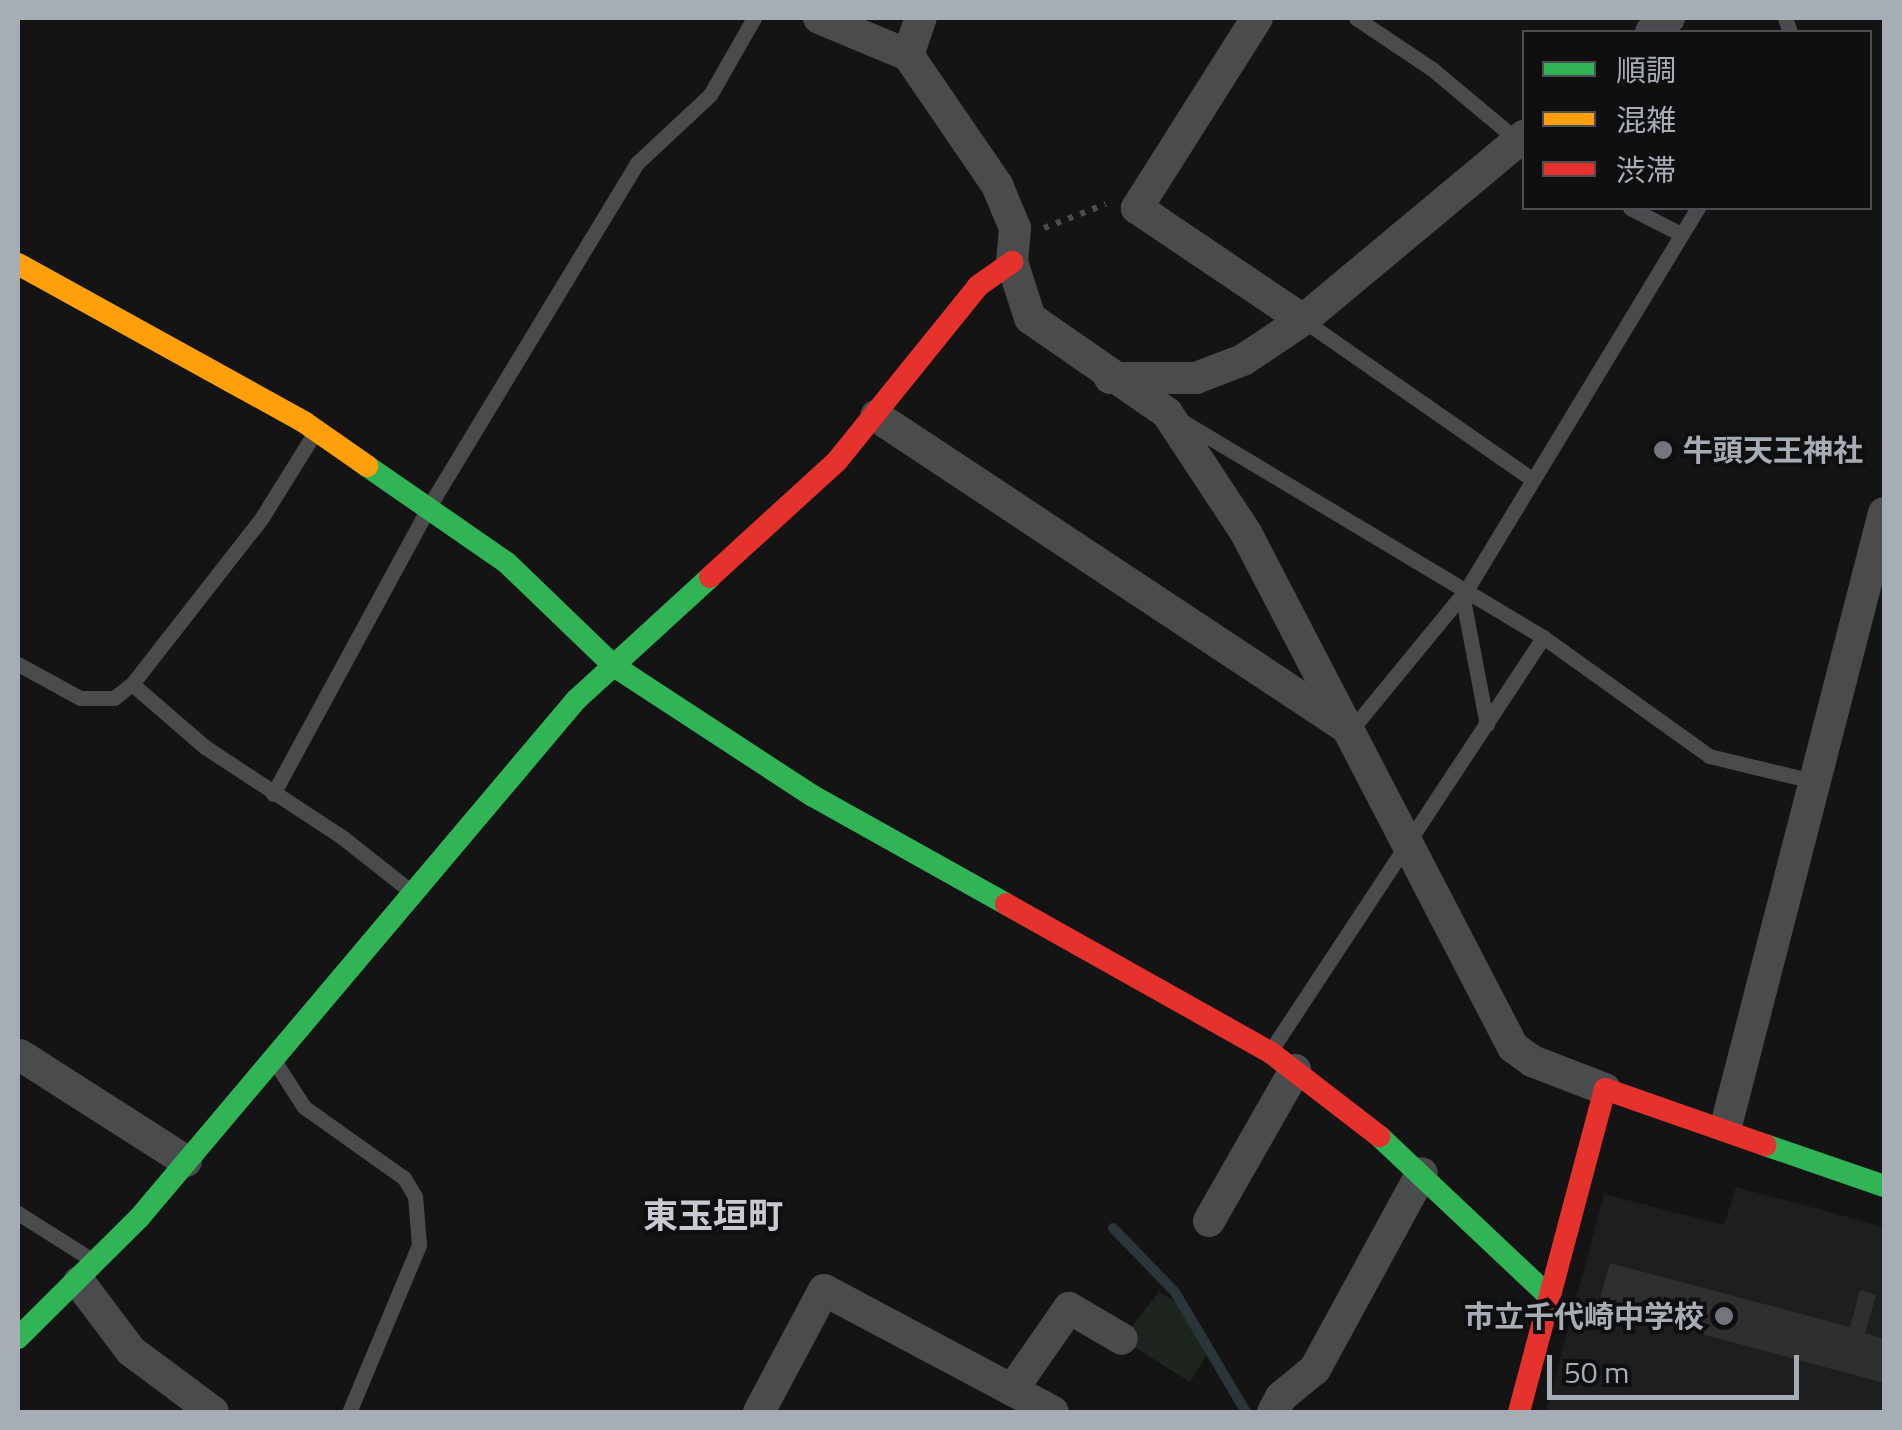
<!DOCTYPE html>
<html>
<head>
<meta charset="utf-8">
<style>
  body { margin:0 }
  #map { position:relative; width:1902px; height:1430px; overflow:hidden; background:#141415; font-family:"Titillium Web","Noto Sans JP",sans-serif }
  div>[style] { position:absolute }
  [style*='--x'] { left:calc(var(--x)*1px); top:calc(var(--y)*1px); width:calc(var(--w)*1px); rotate:calc(var(--a)*1deg) }
  .built>* { inset:0; background:#1e1e20 }
  .green>* { inset:0; background:#1e251f }
  .stream>* { height:10px; margin:-5px; padding:0 5px; transform-origin:5px; border-radius:5px; background:#2b3639 }
  .building>* { inset:0; background:#2f2f30 }
  .path>* { height:6px; margin-top:-3px; transform-origin:0; background:repeating-linear-gradient(90deg,#4a4c4f 0 5px,transparent 0 13px) }
  .lane>* { height:15px; margin:-7.5px; padding:0 7.5px; transform-origin:7.5px; border-radius:7.5px; background:#494b4d }
  .street>* { height:32px; margin:-16px; padding:0 16px; transform-origin:16px; border-radius:16px; background:#494b4d }
  .fast>* { height:22px; margin:-11px; padding:0 11px; transform-origin:11px; border-radius:11px; background:#30b455 }
  .slow>* { height:22px; margin:-11px; padding:0 11px; transform-origin:11px; border-radius:11px; background:#ff9f0a }
  .jam>* { height:22px; margin:-11px; padding:0 11px; transform-origin:11px; border-radius:11px; background:#e5322d }
  .dots>* { width:28px; height:28px; translate:-50% -50%; box-sizing:border-box; border:5px solid #0f0f10; border-radius:50% }
  span { translate:-50% -50%; white-space:nowrap; text-align:center; line-height:1.15; -webkit-text-stroke:8px #0f0f10; paint-order:stroke }
  .poi-label { font-size:30px; color:#a6adb5; font-weight:700 }
  .left { translate:0 -50%; text-align:left }
  .right { translate:-100% -50%; text-align:right }
  .quarter-label { font-size:35px; color:#c7cbd1; font-weight:700 }
  .frame { position:absolute; inset:0; border:20px solid #a6adb5; pointer-events:none }
  .legend { position:absolute; left:1522px; top:30px; width:350px; height:180px; box-sizing:border-box; background:#0f0f10; border:2px solid #4b4e52; margin:0; padding:12px 18px; list-style:none; font-size:30px; color:#a6adb5 }
  .legend li { display:flex; align-items:center; gap:20px; height:50px }
  .legend b { width:50px; border:2px solid #4b4e52 }
  .scale { position:absolute; left:1547px; top:1355px; width:252px; height:45px; box-sizing:border-box; border:5px solid #a6adb5; border-top:0; padding-left:12px; font-size:30px; line-height:35px; white-space:nowrap; color:#a6adb5; -webkit-text-stroke:8px #0f0f10; paint-order:stroke }
</style>
</head>
<body>
<div id="map">
  <div class="built">
    <div style="clip-path:polygon(1736px 1187px,1884px 1227px,1884px 1412px,1546px 1412px,1604px 1194px,1724px 1225px)"></div>
  </div>
  <div class="green">
    <div style="clip-path:polygon(1159px 1292px,1175px 1301px,1209px 1351px,1190px 1382px,1122px 1339px)"></div>
  </div>
  <div class="stream">
    <div style="--x:1113;--y:1228;--w:89;--a:45.9"></div>
    <div style="--x:1175;--y:1292;--w:139;--a:59.4"></div>
  </div>
  <div class="building">
    <div style="clip-path:polygon(1610px 1263px,1850px 1327px,1860px 1290px,1876px 1295px,1865px 1333px,1884px 1339px,1884px 1383px,1598px 1306px)"></div>
  </div>
  <div class="path">
    <div style="--x:1044;--y:228;--w:66;--a:-21.2"></div>
  </div>
  <div class="lane">
    <div style="--x:1356;--y:18;--w:92;--a:33.9"></div>
    <div style="--x:1432;--y:69;--w:112;--a:39.9"></div>
    <div style="--x:1785;--y:18;--w:15;--a:70"></div>
    <div style="--x:1630;--y:208;--w:57;--a:27"></div>
    <div style="--x:1303;--y:320;--w:280;--a:34.8"></div>
    <div style="--x:1182;--y:421;--w:421;--a:30.9"></div>
    <div style="--x:1543;--y:637;--w:204;--a:35.6"></div>
    <div style="--x:1709;--y:756;--w:107;--a:13.5"></div>
    <div style="--x:1462;--y:594;--w:133;--a:79.2"></div>
    <div style="--x:18;--y:664;--w:71;--a:28.7"></div>
    <div style="--x:80;--y:698;--w:34;--a:0"></div>
    <div style="--x:114;--y:698;--w:23;--a:-38"></div>
    <div style="--x:132;--y:684;--w:209;--a:-52"></div>
    <div style="--x:261;--y:519;--w:100;--a:-58.1"></div>
    <div style="--x:132;--y:684;--w:96;--a:40.8"></div>
    <div style="--x:205;--y:747;--w:164;--a:33.3"></div>
    <div style="--x:342;--y:837;--w:85;--a:38.3"></div>
    <div style="--x:1351;--y:730;--w:183;--a:-50.6"></div>
    <div style="--x:1467;--y:589;--w:446;--a:-58.8"></div>
    <div style="--x:273;--y:794;--w:325;--a:-61.5"></div>
    <div style="--x:428;--y:508;--w:403;--a:-58.8"></div>
    <div style="--x:637;--y:163;--w:100;--a:-43"></div>
    <div style="--x:710;--y:95;--w:89;--a:-60.3"></div>
    <div style="--x:1273;--y:1047;--w:491;--a:-56.6"></div>
    <div style="--x:277;--y:1065;--w:50;--a:57.3"></div>
    <div style="--x:304;--y:1107;--w:123;--a:35.4"></div>
    <div style="--x:404;--y:1178;--w:21;--a:59"></div>
    <div style="--x:415;--y:1196;--w:49;--a:85.3"></div>
    <div style="--x:419;--y:1245;--w:181;--a:112.7"></div>
    <div style="--x:18;--y:1213;--w:84;--a:32.4"></div>
  </div>
  <div class="street">
    <div style="--x:819;--y:18;--w:96;--a:22.6"></div>
    <div style="--x:908;--y:55;--w:158;--a:55.6"></div>
    <div style="--x:997;--y:185;--w:47;--a:67.3"></div>
    <div style="--x:1015;--y:228;--w:34;--a:95"></div>
    <div style="--x:1012;--y:262;--w:59;--a:72.2"></div>
    <div style="--x:1030;--y:318;--w:167;--a:34.7"></div>
    <div style="--x:1167;--y:413;--w:144;--a:56.6"></div>
    <div style="--x:1246;--y:533;--w:579;--a:62.55"></div>
    <div style="--x:1513;--y:1047;--w:24;--a:36"></div>
    <div style="--x:1532;--y:1061;--w:78;--a:21"></div>
    <div style="--x:1257;--y:18;--w:225;--a:122.3"></div>
    <div style="--x:1137;--y:208;--w:200;--a:34"></div>
    <div style="--x:1651;--y:32;--w:23;--a:-38"></div>
    <div style="--x:908;--y:55;--w:39;--a:-71"></div>
    <div style="--x:1110;--y:378;--w:86;--a:0"></div>
    <div style="--x:1196;--y:378;--w:50;--a:-21"></div>
    <div style="--x:1243;--y:360;--w:72;--a:-33.7"></div>
    <div style="--x:1303;--y:320;--w:288;--a:-39.8"></div>
    <div style="--x:876;--y:416;--w:565;--a:33.52"></div>
    <div style="--x:20;--y:1055;--w:197;--a:32.6"></div>
    <div style="--x:1726;--y:1126;--w:633;--a:-75.55"></div>
    <div style="--x:1209;--y:1221;--w:174;--a:-60.3"></div>
    <div style="--x:79;--y:1282;--w:86;--a:53"></div>
    <div style="--x:131;--y:1351;--w:102;--a:36.6"></div>
    <div style="--x:1012;--y:1390;--w:100;--a:-55.2"></div>
    <div style="--x:1069;--y:1308;--w:61;--a:30.3"></div>
    <div style="--x:759;--y:1412;--w:138;--a:-62"></div>
    <div style="--x:824;--y:1290;--w:259;--a:28"></div>
    <div style="--x:1273;--y:1412;--w:17;--a:-62"></div>
    <div style="--x:1281;--y:1397;--w:44;--a:-39.5"></div>
    <div style="--x:1315;--y:1369;--w:223;--a:-61.4"></div>
  </div>
  <div class="fast">
    <div style="--x:367;--y:466;--w:170;--a:34.7"></div>
    <div style="--x:507;--y:563;--w:149;--a:43.9"></div>
    <div style="--x:614;--y:666;--w:238;--a:33.2"></div>
    <div style="--x:813;--y:796;--w:221;--a:29.2"></div>
    <div style="--x:1379;--y:1136;--w:233;--a:43.3"></div>
    <div style="--x:1765;--y:1145;--w:126;--a:19"></div>
    <div style="--x:18;--y:1338;--w:170;--a:-44.8"></div>
    <div style="--x:139;--y:1218;--w:678;--a:-49.85"></div>
    <div style="--x:576;--y:700;--w:182;--a:-42.5"></div>
  </div>
  <div class="slow">
    <div style="--x:18;--y:264;--w:327;--a:28.9"></div>
    <div style="--x:304;--y:422;--w:77;--a:34.9"></div>
  </div>
  <div class="jam">
    <div style="--x:710;--y:577;--w:172;--a:-42.4"></div>
    <div style="--x:837;--y:461;--w:225;--a:-51.1"></div>
    <div style="--x:978;--y:286;--w:42;--a:-35.2"></div>
    <div style="--x:1006;--y:904;--w:303;--a:29.3"></div>
    <div style="--x:1270;--y:1052;--w:138;--a:37.6"></div>
    <div style="--x:1519;--y:1412;--w:334;--a:-75.1"></div>
    <div style="--x:1605;--y:1089;--w:170;--a:19.3"></div>
  </div>
  <div class="dots">
    <div style="left:1663px;top:450px;background:#73777d"></div>
    <div style="left:1724px;top:1316px;background:#73777d"></div>
  </div>
  <div class="poi-label">
    <span class="left" style="left:1683px;top:450px">牛頭天王神社</span>
    <span class="right" style="left:1704px;top:1316px">市立千代崎中学校</span>
  </div>
  <div class="quarter-label">
    <span style="left:713px;top:1215px">東玉垣町</span>
  </div>
  <div class="frame"></div>
  <ul class="legend">
  <li><b style="height:12px;background:#30b455"></b>順調</li>
  <li><b style="height:12px;background:#ff9f0a"></b>混雑</li>
  <li><b style="height:12px;background:#e5322d"></b>渋滞</li>
  </ul>
  <div class="scale">50 m</div>
</div>
</body>
</html>
